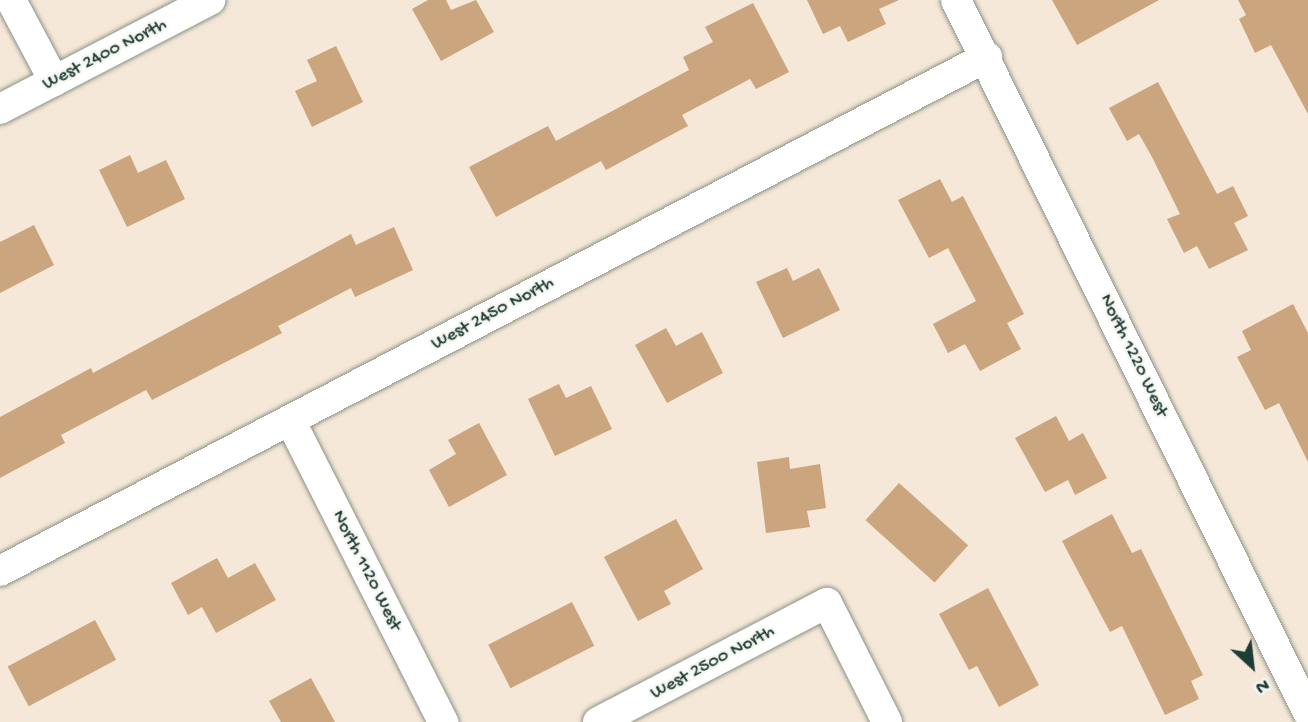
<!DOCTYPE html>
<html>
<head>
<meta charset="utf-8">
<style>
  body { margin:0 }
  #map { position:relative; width:1308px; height:722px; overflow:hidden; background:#f5e8d8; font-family:"Gochi Hand",sans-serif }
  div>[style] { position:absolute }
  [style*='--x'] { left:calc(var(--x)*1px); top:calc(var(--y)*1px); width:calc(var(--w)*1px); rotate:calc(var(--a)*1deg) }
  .building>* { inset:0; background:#caa57d; transform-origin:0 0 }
  .roads { filter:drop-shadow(0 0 2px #8a9286) drop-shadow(0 0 2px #8a9286) }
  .street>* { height:30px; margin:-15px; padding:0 15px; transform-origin:15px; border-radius:15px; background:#fff }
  span { translate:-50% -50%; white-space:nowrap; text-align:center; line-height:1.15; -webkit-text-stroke:5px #f6f6f2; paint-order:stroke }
  .street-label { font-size:19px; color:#1f3d34 }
  .north { position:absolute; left:1217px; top:631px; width:70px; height:70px; -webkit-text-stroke:5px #f6f6f2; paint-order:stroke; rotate:153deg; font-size:19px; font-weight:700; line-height:28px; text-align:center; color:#1f3d34 }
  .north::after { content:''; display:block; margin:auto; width:24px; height:32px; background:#1f3d34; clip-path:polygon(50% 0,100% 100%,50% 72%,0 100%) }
</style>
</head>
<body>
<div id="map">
  <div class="building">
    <div style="clip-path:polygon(428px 0,446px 0,451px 10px,476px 0,494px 32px,441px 61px,412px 9px)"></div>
    <div style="clip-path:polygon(807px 0,899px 0,879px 9px,886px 24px,848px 42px,840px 26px,823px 34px)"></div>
    <div style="clip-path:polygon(1052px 0,1159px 0,1077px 45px)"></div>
    <div style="clip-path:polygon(1238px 0,1308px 0,1308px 114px,1271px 45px,1255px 53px,1239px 19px,1246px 15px)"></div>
    <div style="clip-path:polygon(753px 3px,789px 72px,756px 89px,750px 79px,682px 115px,688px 126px,606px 170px,601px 161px,496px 217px,469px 167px,548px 126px,556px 141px,689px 70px,683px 57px,713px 42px,705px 27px)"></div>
    <div style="clip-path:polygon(336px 46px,363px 102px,312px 127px,295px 91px,317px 81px,307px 60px)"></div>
    <div style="clip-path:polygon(1158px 82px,1217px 194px,1233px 186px,1248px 216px,1234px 223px,1248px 250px,1209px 269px,1197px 246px,1184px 253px,1167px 219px,1180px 214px,1152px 157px,1139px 134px,1127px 141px,1109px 108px)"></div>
    <div style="clip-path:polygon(130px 155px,138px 173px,166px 160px,185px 199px,127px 227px,99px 170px)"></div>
    <div style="clip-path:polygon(940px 179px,952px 202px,963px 196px,1024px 314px,1007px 323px,1021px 349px,980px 371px,965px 344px,948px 353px,933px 324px,976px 301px,948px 248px,929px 258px,898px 200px)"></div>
    <div style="clip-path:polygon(34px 225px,54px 265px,0 293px,0 242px)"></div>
    <div style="clip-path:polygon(394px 227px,413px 270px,355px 297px,351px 288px,278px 326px,282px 333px,152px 400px,146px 390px,61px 435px,65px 443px,0 478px,0 417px,91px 368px,93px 373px,351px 234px,356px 245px)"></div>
    <div style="clip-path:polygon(787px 268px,793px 281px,819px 268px,840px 310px,783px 338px,756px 282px)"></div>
    <div style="clip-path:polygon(1293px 304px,1308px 333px,1308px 462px,1279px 403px,1265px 410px,1237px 357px,1251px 350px,1242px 331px)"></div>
    <div style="clip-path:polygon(666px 328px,676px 346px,702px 332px,723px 373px,667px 403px,635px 345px)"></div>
    <div style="clip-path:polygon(559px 384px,566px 398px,591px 386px,612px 429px,555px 456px,528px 399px)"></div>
    <div style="clip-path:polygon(1056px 416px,1069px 441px,1083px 433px,1107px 478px,1075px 495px,1068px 480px,1045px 492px,1015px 438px)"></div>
    <div style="clip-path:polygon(479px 423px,507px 475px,449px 507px,429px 470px,456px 454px,448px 440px)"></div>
    <div style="clip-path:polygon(789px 457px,790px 469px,820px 464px,826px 508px,807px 511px,810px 527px,766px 533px,757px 462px)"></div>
    <div style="left:899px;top:483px;width:93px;height:50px;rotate:42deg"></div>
    <div style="clip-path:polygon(1112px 514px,1132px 553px,1141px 549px,1203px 675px,1191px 681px,1199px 699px,1165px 715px,1122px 626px,1110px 632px,1062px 541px)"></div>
    <div style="clip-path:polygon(676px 519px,703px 569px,664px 591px,671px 604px,638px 621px,604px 557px)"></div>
    <div style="clip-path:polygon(217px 558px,228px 578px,255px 563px,276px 600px,216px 633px,202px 607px,188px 615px,171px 583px)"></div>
    <div style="clip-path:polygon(988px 588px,1039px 685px,999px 707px,977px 666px,969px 670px,939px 614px)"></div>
    <div style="left:572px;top:602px;width:49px;height:94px;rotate:63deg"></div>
    <div style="left:95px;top:620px;width:45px;height:99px;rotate:62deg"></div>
    <div style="clip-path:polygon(311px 678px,335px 722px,281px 722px,269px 701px)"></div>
  </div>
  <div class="roads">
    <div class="street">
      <div style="--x:11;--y:0;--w:92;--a:62"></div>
      <div style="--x:956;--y:0;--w:795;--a:63.72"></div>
      <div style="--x:0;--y:109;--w:237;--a:-27.4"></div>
      <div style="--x:290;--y:420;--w:339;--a:63.1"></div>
      <div style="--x:0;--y:571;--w:1113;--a:-27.51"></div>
      <div style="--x:598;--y:722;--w:258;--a:-27.5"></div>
      <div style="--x:827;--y:603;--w:133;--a:63.2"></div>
    </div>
  </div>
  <div class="street-label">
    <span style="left:105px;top:55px;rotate:-27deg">West 2400 North</span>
    <span style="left:493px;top:314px;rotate:-28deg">West 2450 North</span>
    <span style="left:1133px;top:356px;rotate:64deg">North 1220 West</span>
    <span style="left:366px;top:571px;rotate:63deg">North 1120 West</span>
    <span style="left:713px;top:663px;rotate:-28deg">West 2500 North</span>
  </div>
  <div class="north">N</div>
</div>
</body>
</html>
